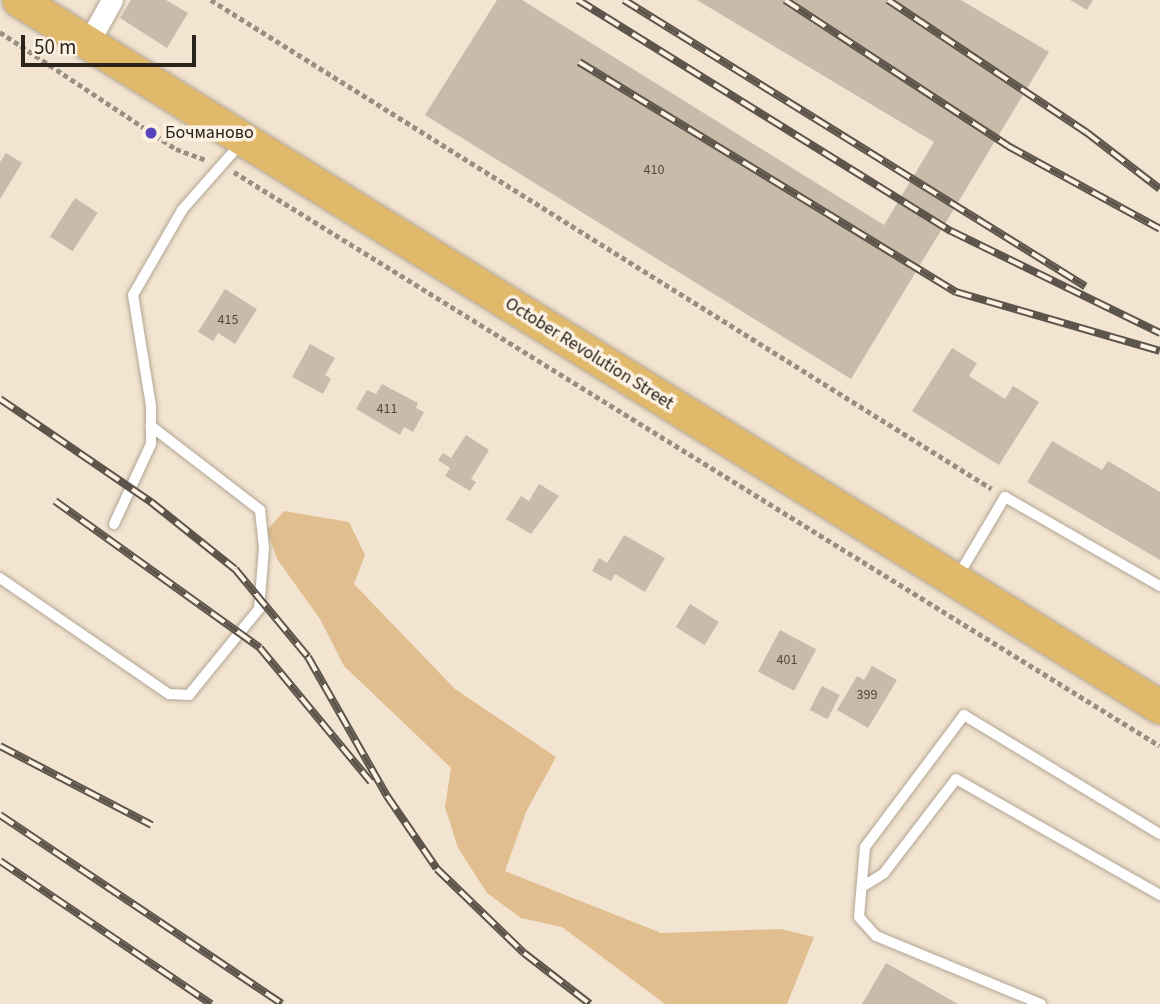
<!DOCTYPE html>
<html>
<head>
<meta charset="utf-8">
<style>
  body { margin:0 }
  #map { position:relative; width:1160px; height:1004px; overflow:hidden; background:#f2e4d1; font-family:"Source Sans 3",sans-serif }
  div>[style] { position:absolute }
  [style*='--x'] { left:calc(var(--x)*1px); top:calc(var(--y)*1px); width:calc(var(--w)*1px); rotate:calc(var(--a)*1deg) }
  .green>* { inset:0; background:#e0be8f }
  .building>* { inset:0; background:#c9bba9; transform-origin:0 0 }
  .path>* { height:4.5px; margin-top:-2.25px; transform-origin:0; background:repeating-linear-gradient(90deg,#998f81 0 5px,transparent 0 8.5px) }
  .roads { filter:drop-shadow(0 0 2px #b3a593) drop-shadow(0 0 2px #b3a593) }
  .service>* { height:10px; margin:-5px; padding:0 5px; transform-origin:5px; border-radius:5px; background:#fff }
  .minor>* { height:21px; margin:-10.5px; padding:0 10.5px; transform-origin:10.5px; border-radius:10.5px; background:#fff }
  .primary>* { height:33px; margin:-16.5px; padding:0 16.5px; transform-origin:16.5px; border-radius:16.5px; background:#e1b96b }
  .rail>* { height:8px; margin-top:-4px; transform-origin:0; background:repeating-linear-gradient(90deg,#fdf1e2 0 16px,#5d554b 0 32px); box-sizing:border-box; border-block:2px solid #5d554b }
  .dots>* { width:19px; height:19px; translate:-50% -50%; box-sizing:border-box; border:4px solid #fdf1e2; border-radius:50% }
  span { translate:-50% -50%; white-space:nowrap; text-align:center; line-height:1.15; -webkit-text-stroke:7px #fdf1e2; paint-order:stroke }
  .number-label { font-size:14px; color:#524a40 }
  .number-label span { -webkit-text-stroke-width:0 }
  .poi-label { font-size:18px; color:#2a241d }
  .left { translate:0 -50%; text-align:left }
  .street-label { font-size:18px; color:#2a241d }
  .scale { position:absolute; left:21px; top:35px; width:175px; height:32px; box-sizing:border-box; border:4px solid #2a241d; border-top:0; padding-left:9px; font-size:21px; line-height:24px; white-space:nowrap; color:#2a241d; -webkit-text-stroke:5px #fdf1e2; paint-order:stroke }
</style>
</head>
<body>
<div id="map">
  <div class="green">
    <div style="clip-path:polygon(284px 511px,349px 522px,365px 555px,354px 584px,455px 689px,556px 757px,526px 812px,505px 871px,661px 933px,781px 929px,814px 937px,787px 1004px,665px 1004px,562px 927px,521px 918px,487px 893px,458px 848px,445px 807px,451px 768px,344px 666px,320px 619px,277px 559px,267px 530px)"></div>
  </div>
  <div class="building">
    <div style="clip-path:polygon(131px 0,166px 0,188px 13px,167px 48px,120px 18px)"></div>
    <div style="clip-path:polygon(497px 0,522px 0,884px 225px,934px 142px,697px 0,961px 0,1049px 52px,851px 379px,425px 115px)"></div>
    <div style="clip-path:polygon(1070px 0,1093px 0,1087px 10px)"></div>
    <div style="clip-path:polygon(6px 153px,22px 163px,0 199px,0 162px)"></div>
    <div style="left:75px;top:198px;width:27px;height:46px;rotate:33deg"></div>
    <div style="clip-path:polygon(225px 289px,257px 309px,235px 344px,218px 333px,213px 341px,198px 332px)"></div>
    <div style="clip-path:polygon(310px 344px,335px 358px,325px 375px,331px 379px,323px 394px,292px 377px)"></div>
    <div style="clip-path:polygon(952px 348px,977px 363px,969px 376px,1005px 399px,1013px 386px,1039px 402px,999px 465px,912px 411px)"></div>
    <div style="clip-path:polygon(382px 384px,418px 403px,416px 408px,424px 412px,413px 432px,404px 427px,400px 435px,356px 409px,367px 390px,376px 394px)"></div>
    <div style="clip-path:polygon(466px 435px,489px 450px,471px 479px,476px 482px,470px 491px,445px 476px,450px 468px,438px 460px,443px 453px,451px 458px)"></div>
    <div style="clip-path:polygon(1052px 441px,1102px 470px,1108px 461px,1160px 492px,1160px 560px,1027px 482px)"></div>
    <div style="clip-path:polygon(539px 484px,559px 496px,531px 534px,506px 519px,521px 496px,529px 501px)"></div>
    <div style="clip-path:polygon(624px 535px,665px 558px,645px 592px,615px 574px,611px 581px,592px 571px,599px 558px,607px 563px)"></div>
    <div style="left:690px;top:604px;width:34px;height:27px;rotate:32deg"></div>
    <div style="left:780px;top:630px;width:41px;height:47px;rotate:28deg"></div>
    <div style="clip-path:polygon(872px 666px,897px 680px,868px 728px,837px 710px,857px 676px,864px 680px)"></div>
    <div style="left:822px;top:686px;width:20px;height:27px;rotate:27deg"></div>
    <div style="clip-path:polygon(886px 963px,958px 1004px,862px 1004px)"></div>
  </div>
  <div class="path">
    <div style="--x:211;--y:0;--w:921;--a:32.05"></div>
    <div style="--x:0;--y:32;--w:211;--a:33.6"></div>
    <div style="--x:176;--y:149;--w:33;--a:20"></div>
    <div style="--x:234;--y:172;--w:1089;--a:31.79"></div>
  </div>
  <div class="roads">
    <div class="service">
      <div style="--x:114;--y:524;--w:88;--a:-65.2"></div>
      <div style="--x:151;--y:444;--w:38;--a:-90"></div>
      <div style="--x:151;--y:406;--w:112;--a:-99.2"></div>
      <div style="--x:133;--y:295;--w:98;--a:-60"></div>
      <div style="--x:182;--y:210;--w:89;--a:-48.6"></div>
      <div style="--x:958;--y:576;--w:92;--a:-59.3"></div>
      <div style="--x:1005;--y:497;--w:179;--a:29.9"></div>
      <div style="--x:0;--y:578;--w:205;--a:34.5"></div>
      <div style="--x:169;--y:694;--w:20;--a:3"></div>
      <div style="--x:189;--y:695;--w:111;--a:-50.9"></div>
      <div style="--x:259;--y:609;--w:61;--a:-85.3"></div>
      <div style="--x:264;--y:548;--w:38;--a:-96"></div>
      <div style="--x:260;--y:510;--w:138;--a:-142.4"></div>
      <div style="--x:862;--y:887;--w:26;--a:-32"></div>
      <div style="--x:884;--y:873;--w:118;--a:-52.5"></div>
      <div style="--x:956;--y:779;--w:235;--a:29.6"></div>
      <div style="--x:1041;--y:1004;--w:178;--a:-157.6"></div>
      <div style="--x:876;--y:936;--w:25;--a:-132"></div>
      <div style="--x:859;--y:917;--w:70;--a:-85.1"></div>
      <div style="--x:865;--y:847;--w:165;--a:-53.1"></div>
      <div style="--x:964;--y:715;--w:229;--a:31.3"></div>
    </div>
    <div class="minor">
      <div style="--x:88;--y:43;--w:49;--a:-60.8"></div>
    </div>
    <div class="primary">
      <div style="--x:19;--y:0;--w:1342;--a:31.78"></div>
    </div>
  </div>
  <div class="rail">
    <div style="--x:578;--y:0;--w:439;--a:31.8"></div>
    <div style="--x:951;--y:231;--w:233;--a:26"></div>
    <div style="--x:624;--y:0;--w:543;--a:31.82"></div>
    <div style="--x:785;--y:0;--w:267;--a:33.2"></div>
    <div style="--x:1008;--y:146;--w:173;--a:28.6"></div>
    <div style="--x:888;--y:0;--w:238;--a:33.7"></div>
    <div style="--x:1086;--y:132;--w:93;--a:37.6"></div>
    <div style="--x:579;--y:62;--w:442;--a:31.4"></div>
    <div style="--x:956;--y:292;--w:212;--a:16.1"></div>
    <div style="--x:0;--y:399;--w:183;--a:34.3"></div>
    <div style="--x:151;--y:502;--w:107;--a:38.6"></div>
    <div style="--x:235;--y:569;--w:114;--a:50.3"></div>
    <div style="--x:308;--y:657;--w:160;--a:60.4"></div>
    <div style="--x:387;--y:796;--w:88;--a:55.6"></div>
    <div style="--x:437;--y:869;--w:121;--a:44"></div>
    <div style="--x:524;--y:953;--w:83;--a:37.7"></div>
    <div style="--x:55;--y:501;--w:252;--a:35.6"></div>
    <div style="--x:260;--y:648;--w:174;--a:50.4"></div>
    <div style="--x:0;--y:746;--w:171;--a:27.5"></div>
    <div style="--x:0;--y:815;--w:339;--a:33.8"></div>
    <div style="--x:0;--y:861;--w:255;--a:34.1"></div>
  </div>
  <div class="dots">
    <div style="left:151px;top:133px;background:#5744bc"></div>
  </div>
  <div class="number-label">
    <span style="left:654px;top:170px">410</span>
    <span style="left:228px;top:320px">415</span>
    <span style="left:387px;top:409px">411</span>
    <span style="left:787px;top:660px">401</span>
    <span style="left:867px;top:695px">399</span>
  </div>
  <div class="poi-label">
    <span class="left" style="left:165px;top:133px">Бочманово</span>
  </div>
  <div class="street-label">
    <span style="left:589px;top:354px;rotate:32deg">October Revolution Street</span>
  </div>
  <div class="scale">50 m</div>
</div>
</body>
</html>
